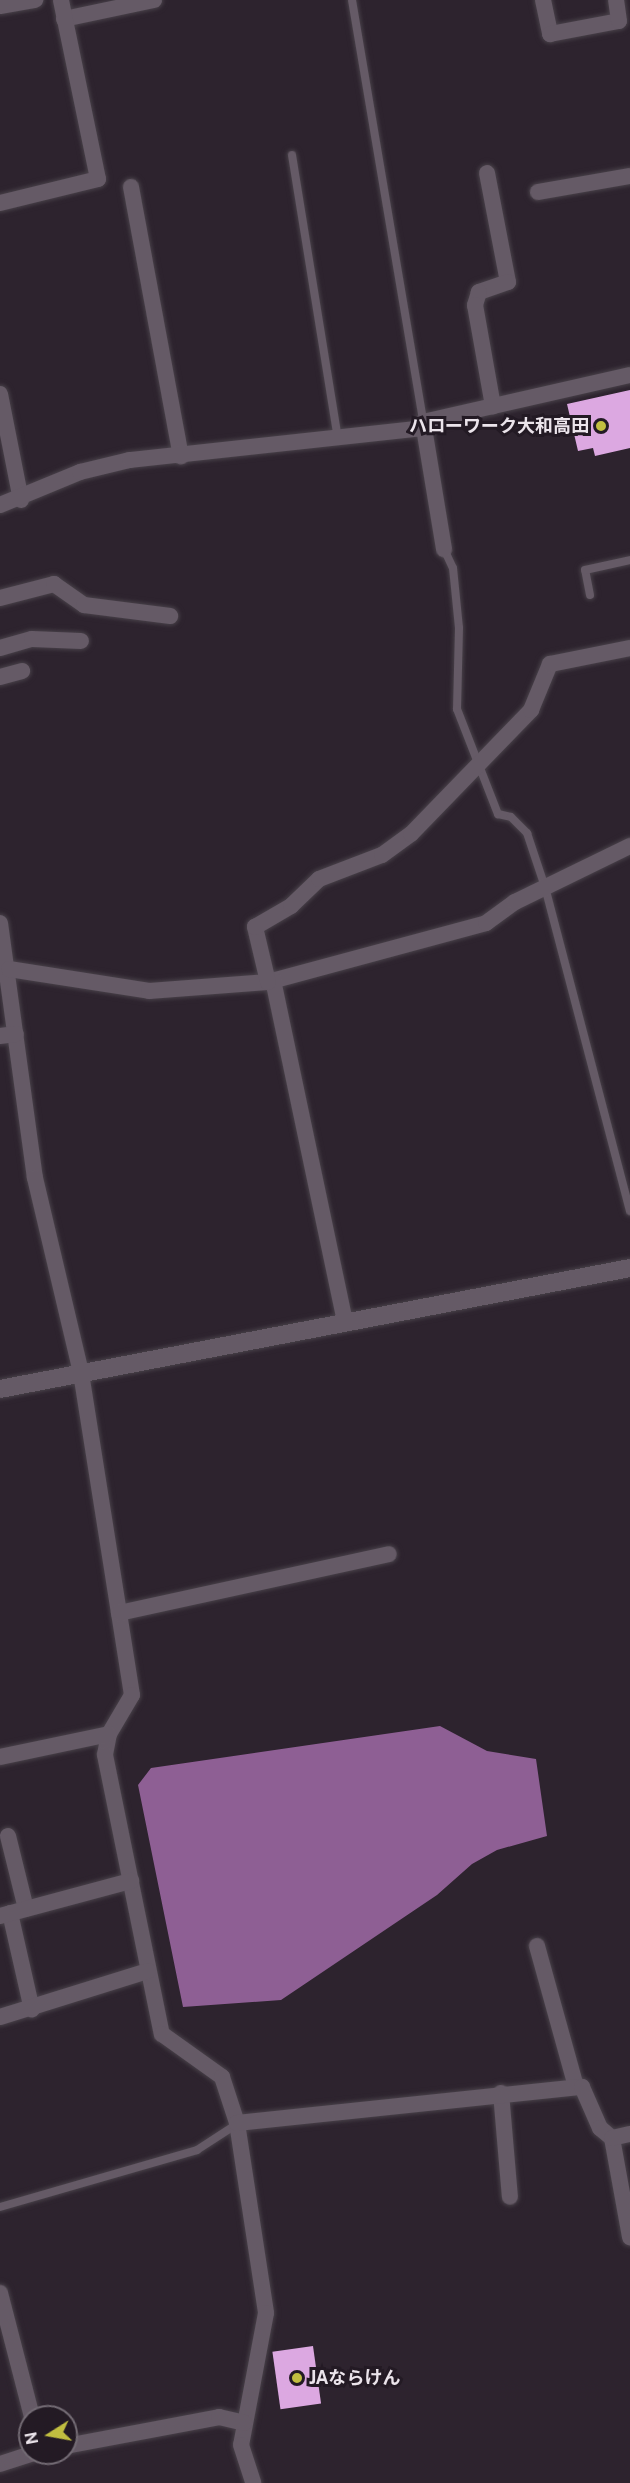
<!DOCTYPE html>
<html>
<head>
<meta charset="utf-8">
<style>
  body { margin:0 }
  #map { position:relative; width:630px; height:2483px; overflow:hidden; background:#2d232e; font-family:"Public Sans","Noto Sans JP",sans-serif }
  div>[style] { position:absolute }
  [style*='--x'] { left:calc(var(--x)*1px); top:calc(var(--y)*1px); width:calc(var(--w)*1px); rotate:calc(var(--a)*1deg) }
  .water>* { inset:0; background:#8e5f94 }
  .building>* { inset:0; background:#dca8e1; transform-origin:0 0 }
  .roads { filter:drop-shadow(0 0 2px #484149) drop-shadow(0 0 2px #484149) }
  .lane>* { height:8px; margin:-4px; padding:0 4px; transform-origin:4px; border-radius:4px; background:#655a66 }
  .street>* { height:16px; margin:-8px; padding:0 8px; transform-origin:8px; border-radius:8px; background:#655a66 }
  .secondary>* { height:18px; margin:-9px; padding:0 9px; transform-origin:9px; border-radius:9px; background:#655a66 }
  .dots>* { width:16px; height:16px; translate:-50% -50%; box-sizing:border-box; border:3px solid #231a24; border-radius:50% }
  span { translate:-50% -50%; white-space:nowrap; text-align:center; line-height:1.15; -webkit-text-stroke:6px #231a24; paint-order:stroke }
  .poi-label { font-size:18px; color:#ebe4eb; font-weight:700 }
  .right { translate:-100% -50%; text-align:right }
  .left { translate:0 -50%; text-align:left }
  .north { position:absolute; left:18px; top:2405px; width:60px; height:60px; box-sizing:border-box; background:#231a24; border:2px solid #736b74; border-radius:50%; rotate:259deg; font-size:16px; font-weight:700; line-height:24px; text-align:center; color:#ebe4eb }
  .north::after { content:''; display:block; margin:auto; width:21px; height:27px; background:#c1be40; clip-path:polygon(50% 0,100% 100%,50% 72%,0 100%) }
</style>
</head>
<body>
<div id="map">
  <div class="water">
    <div style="clip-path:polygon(440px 1726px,487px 1751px,536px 1759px,547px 1836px,497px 1850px,472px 1864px,437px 1895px,281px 2000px,183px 2007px,138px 1785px,151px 1768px)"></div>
  </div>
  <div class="building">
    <div style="clip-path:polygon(630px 390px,630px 448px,595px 456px,593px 448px,578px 451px,567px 404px)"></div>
    <div style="left:313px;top:2346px;width:58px;height:41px;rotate:82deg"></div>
  </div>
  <div class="roads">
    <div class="lane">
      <div style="--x:352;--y:0;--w:431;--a:80.4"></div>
      <div style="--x:292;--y:155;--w:287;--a:80.8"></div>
      <div style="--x:444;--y:549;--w:21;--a:65"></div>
      <div style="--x:453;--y:568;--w:60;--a:84.3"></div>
      <div style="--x:459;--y:628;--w:81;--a:91.4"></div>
      <div style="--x:457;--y:709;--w:113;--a:68.7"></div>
      <div style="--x:498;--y:814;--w:13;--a:13"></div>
      <div style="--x:511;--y:817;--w:23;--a:45"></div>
      <div style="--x:527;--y:833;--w:57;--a:71.6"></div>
      <div style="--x:545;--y:887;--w:335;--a:75.3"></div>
      <div style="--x:590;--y:595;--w:25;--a:-101"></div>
      <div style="--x:585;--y:570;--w:46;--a:-12.5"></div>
      <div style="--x:0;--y:2207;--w:205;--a:-16.1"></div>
      <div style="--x:197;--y:2150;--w:48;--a:-33"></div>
    </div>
    <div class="street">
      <div style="--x:543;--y:0;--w:35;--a:78"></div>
      <div style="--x:550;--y:34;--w:70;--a:-10.7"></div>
      <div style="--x:619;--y:21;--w:21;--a:-98"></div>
      <div style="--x:0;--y:6;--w:36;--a:-10"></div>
      <div style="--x:64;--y:19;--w:92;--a:-11.9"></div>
      <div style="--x:487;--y:173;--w:111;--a:79.1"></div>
      <div style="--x:508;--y:282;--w:31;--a:161"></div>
      <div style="--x:479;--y:292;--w:14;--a:107"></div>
      <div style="--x:475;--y:305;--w:103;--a:79.9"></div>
      <div style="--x:131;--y:187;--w:274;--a:79.5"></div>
      <div style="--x:538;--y:192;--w:93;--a:-9.9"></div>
      <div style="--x:0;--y:203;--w:101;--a:-13.8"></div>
      <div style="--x:98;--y:179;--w:183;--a:-101.7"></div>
      <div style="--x:0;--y:394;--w:108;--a:78.8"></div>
      <div style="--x:423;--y:422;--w:212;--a:-12.8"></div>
      <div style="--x:0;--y:505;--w:87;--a:-22.4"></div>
      <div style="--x:80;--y:472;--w:51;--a:-13.5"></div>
      <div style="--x:130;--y:460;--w:296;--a:-6.2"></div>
      <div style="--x:424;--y:428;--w:123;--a:80.6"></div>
      <div style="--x:0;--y:598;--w:56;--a:-14.5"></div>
      <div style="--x:54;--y:584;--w:37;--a:35"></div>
      <div style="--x:84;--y:605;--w:87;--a:7.3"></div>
      <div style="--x:0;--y:648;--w:33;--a:-16"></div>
      <div style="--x:32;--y:639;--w:49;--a:2.3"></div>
      <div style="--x:0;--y:677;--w:23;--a:-15"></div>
      <div style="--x:0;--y:923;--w:257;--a:82.2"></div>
      <div style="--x:35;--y:1178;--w:200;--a:76.7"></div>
      <div style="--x:81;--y:1373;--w:326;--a:81"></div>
      <div style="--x:132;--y:1695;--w:45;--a:120.5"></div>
      <div style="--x:109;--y:1734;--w:21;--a:101"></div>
      <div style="--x:105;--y:1755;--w:285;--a:78.5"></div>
      <div style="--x:162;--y:2034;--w:74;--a:35.6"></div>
      <div style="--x:222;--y:2077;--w:48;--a:71.9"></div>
      <div style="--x:237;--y:2123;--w:192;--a:81.3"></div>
      <div style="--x:266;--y:2313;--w:134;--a:100.7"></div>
      <div style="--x:241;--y:2445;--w:40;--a:72"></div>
      <div style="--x:9;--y:969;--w:142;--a:8.9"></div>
      <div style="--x:149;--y:991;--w:119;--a:-4.3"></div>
      <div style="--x:268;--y:982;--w:226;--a:-15.1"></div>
      <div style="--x:486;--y:923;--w:36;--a:-36"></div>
      <div style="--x:515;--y:902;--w:128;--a:-26"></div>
      <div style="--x:273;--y:980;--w:349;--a:78.1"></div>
      <div style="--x:268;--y:982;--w:57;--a:-103.3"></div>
      <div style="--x:255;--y:927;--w:42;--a:-30.3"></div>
      <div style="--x:291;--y:906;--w:39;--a:-44"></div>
      <div style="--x:319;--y:879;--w:67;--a:-20.9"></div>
      <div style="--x:382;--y:855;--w:36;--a:-36"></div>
      <div style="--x:411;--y:834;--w:173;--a:-45.9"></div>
      <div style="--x:531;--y:710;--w:50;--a:-67.6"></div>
      <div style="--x:550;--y:664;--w:82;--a:-11.3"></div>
      <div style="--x:0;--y:1036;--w:16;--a:-7"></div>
      <div style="--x:119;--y:1613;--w:276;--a:-12.3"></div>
      <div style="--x:0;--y:1757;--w:111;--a:-11.9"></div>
      <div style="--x:8;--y:1836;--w:75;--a:76.1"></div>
      <div style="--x:10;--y:1913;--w:99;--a:77.2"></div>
      <div style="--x:0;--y:1916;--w:136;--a:-15"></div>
      <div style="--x:537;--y:1946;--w:146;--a:74.5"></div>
      <div style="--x:0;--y:2017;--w:155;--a:-17.3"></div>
      <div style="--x:501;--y:2093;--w:104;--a:85.1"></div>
      <div style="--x:237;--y:2123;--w:347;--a:-6"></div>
      <div style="--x:582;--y:2087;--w:45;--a:66.3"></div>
      <div style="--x:600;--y:2128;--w:16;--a:40"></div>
      <div style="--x:612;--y:2138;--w:101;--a:79.7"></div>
      <div style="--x:612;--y:2138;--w:18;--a:-13"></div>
      <div style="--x:0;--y:2293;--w:128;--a:75.5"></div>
      <div style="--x:66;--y:2446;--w:156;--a:-10.7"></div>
      <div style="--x:219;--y:2417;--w:26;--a:13"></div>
      <div style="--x:0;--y:2464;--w:36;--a:-18"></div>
    </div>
    <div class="secondary">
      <div style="--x:0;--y:1389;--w:642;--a:-10.87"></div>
    </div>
  </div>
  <div class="dots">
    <div style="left:601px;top:426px;background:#c1be40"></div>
    <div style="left:297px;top:2378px;background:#c1be40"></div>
  </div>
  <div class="poi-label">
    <span class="right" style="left:589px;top:426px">ハローワーク大和高田</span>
    <span class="left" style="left:309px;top:2378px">JAならけん</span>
  </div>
  <div class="north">N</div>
</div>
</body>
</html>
